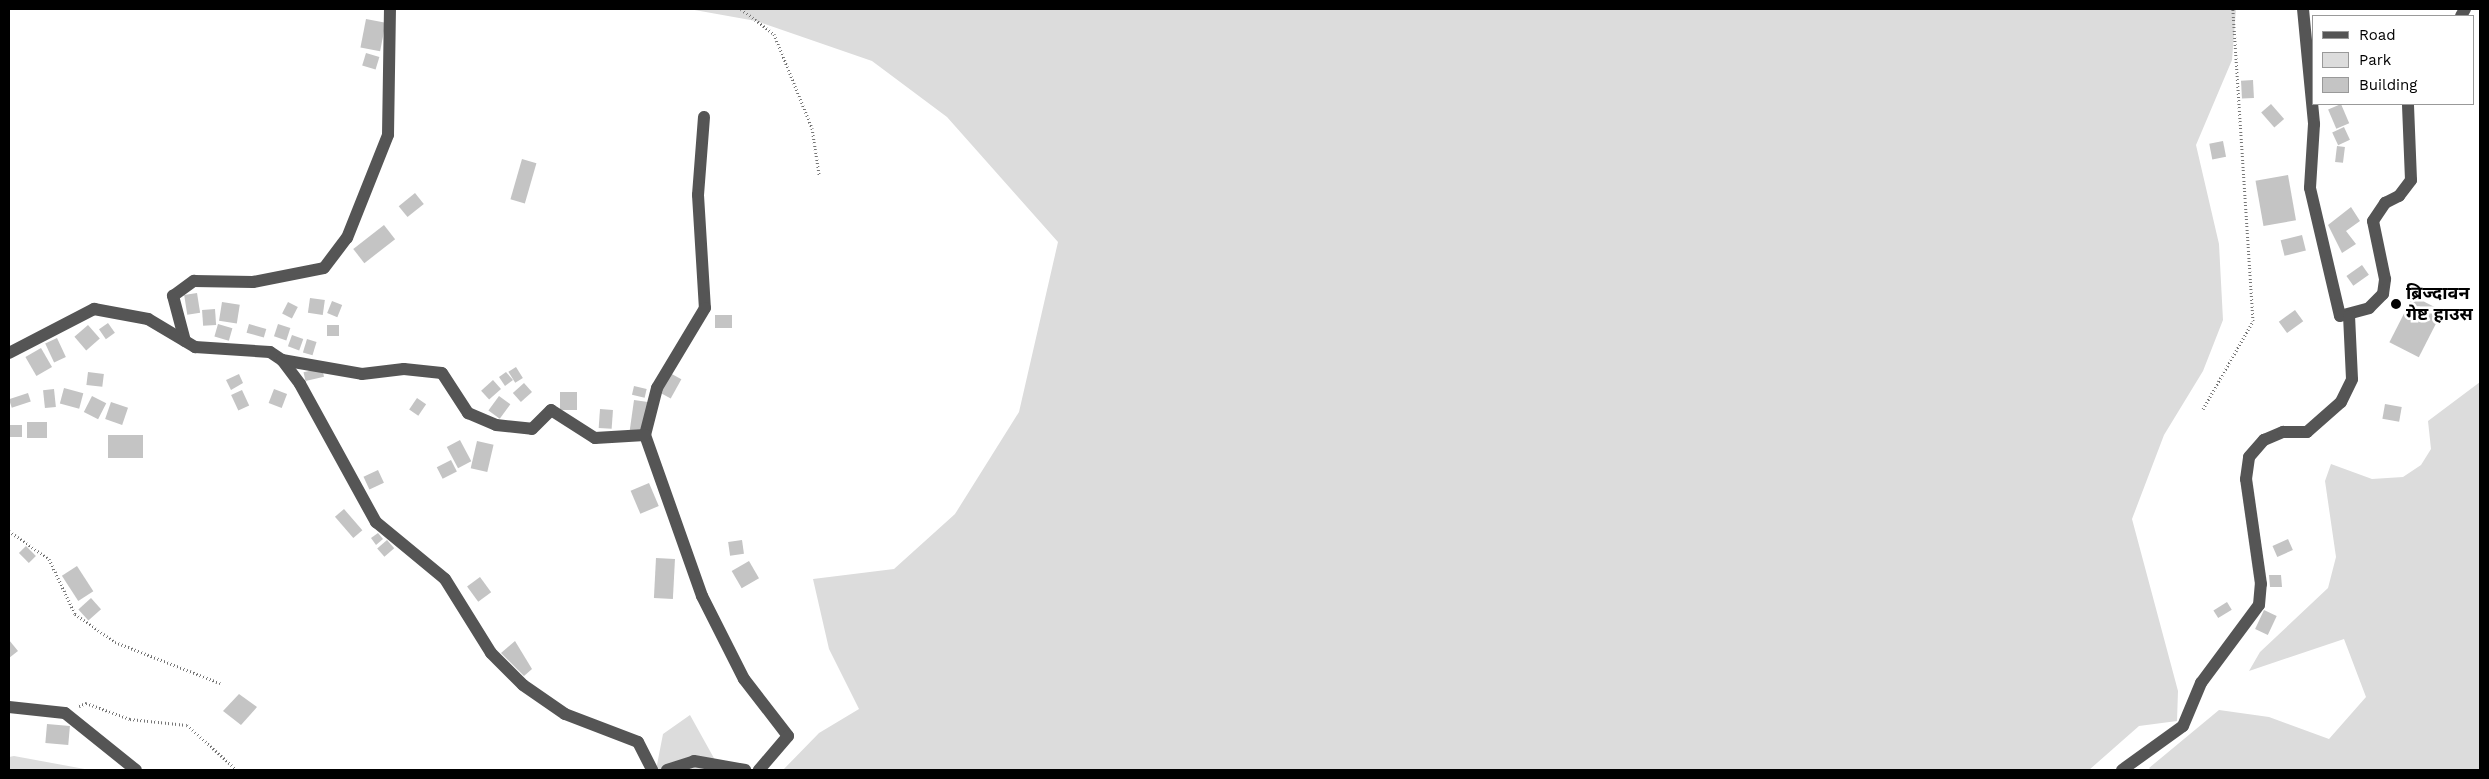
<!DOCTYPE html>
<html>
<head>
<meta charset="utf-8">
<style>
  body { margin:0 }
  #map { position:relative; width:2489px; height:779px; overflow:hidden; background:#fff; font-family:"Work Sans","Noto Sans Devanagari",sans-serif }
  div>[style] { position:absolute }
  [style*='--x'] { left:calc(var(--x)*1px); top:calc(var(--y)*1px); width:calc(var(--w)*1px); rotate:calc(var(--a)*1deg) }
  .green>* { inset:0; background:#dcdcdc }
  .building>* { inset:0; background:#c4c4c4; transform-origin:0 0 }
  .path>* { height:3px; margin-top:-1.5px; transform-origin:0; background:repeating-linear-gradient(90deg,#777 0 1px,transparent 0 3.5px) }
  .minor>* { height:12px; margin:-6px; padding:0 6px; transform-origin:6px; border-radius:6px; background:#555 }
  .dots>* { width:14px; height:14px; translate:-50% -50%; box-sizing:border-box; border:2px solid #fff; border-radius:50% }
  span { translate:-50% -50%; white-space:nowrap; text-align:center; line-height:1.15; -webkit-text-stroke:5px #fff; paint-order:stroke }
  .poi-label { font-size:18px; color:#000; font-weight:700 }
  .left { translate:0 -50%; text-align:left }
  .frame { position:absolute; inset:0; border:10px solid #000; pointer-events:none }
  .legend { position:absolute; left:2312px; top:15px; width:162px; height:90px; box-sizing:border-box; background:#fff; border:1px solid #999; margin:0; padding:6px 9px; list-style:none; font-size:15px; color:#000 }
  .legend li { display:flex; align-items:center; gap:10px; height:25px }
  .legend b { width:25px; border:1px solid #999 }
</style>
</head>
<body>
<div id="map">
  <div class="green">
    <div style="clip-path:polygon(689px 9px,2236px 9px,2232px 60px,2196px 145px,2219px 244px,2223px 320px,2203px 371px,2164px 435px,2132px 519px,2178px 691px,2177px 721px,2139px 726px,2089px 770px,783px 770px,819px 733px,859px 709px,829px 649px,813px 579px,894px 569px,955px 514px,1019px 412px,1058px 242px,947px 117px,872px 61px,756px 21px)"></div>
    <div style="clip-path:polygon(2480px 382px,2480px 770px,2151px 770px,2149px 768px,2219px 710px,2269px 717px,2329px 739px,2366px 697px,2344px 639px,2249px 671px,2260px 652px,2328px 588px,2336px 557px,2325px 481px,2331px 464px,2372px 479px,2403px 477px,2421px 465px,2431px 449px,2428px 421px)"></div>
    <div style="clip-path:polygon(690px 715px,720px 769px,732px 770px,656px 770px,663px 734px)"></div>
    <div style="clip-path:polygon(14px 756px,90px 770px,9px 770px,9px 757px)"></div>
  </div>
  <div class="building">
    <div style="left:366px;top:19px;width:20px;height:29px;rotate:11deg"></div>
    <div style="left:366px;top:53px;width:14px;height:13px;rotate:17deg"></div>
    <div style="left:2253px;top:80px;width:18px;height:12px;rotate:87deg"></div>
    <div style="left:2271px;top:104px;width:20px;height:13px;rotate:49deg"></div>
    <div style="left:2341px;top:104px;width:21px;height:14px;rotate:67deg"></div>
    <div style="left:2344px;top:127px;width:14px;height:13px;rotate:65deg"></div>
    <div style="left:2223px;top:141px;width:16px;height:14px;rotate:79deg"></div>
    <div style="left:2337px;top:146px;width:8px;height:16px;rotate:7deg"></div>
    <div style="left:522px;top:159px;width:15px;height:42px;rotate:16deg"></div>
    <div style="left:2288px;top:175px;width:46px;height:33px;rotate:80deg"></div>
    <div style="left:415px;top:193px;width:14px;height:21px;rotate:51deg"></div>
    <div style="clip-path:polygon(2351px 207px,2360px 221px,2346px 231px,2356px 244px,2342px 253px,2328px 225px)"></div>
    <div style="left:384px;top:225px;width:18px;height:39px;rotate:52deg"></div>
    <div style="left:2302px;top:235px;width:16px;height:22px;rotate:76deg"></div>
    <div style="left:2362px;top:265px;width:12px;height:19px;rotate:55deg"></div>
    <div style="left:197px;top:293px;width:20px;height:13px;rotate:81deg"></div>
    <div style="left:2413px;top:296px;width:33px;height:52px;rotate:27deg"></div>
    <div style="left:310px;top:298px;width:15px;height:15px;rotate:8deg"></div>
    <div style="left:332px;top:301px;width:11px;height:13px;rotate:22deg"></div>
    <div style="left:222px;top:302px;width:18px;height:19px;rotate:9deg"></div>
    <div style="left:288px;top:302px;width:11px;height:13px;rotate:27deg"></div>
    <div style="left:215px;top:309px;width:16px;height:13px;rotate:86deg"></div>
    <div style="left:2295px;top:310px;width:14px;height:20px;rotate:54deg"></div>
    <div style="left:732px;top:315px;width:13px;height:17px;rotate:90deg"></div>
    <div style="left:108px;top:323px;width:12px;height:11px;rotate:55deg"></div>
    <div style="left:218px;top:324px;width:15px;height:13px;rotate:16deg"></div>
    <div style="left:249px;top:324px;width:18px;height:9px;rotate:16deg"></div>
    <div style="left:278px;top:324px;width:13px;height:13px;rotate:18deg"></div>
    <div style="left:88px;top:325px;width:18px;height:18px;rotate:49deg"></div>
    <div style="left:327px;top:325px;width:12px;height:11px"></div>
    <div style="left:292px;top:335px;width:12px;height:12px;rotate:20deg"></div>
    <div style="left:57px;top:338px;width:21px;height:13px;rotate:65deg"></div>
    <div style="left:307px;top:339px;width:10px;height:14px;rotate:17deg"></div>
    <div style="left:41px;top:348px;width:22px;height:18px;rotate:60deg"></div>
    <div style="left:516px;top:367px;width:13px;height:9px;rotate:58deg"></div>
    <div style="left:322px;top:368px;width:9px;height:19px;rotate:77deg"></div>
    <div style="left:88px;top:372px;width:16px;height:13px;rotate:7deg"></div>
    <div style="clip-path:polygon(506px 372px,513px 380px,505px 386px,499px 377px)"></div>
    <div style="left:670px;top:373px;width:13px;height:22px;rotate:29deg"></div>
    <div style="clip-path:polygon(239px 374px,243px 383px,231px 390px,226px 380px)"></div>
    <div style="left:493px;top:380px;width:12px;height:16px;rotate:48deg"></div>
    <div style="left:524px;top:383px;width:12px;height:15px;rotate:48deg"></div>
    <div style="left:634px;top:386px;width:13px;height:9px;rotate:13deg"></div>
    <div style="left:64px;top:388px;width:20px;height:16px;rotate:15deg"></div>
    <div style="left:54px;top:389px;width:18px;height:11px;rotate:84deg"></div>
    <div style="left:274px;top:389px;width:14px;height:15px;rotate:21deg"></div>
    <div style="left:242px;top:390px;width:17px;height:12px;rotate:65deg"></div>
    <div style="left:577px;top:392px;width:18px;height:17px;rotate:90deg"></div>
    <div style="left:28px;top:393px;width:9px;height:20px;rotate:72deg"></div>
    <div style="left:92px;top:396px;width:16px;height:18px;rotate:27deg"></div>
    <div style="left:499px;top:396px;width:14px;height:18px;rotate:36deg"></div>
    <div style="left:417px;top:398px;width:11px;height:14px;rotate:34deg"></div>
    <div style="left:634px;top:400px;width:14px;height:33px;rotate:8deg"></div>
    <div style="left:111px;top:402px;width:18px;height:18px;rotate:19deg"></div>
    <div style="left:2385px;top:404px;width:17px;height:15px;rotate:10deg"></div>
    <div style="left:600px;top:409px;width:13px;height:19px;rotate:4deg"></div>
    <div style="left:27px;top:422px;width:20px;height:16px"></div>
    <div style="left:9px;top:425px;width:13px;height:12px"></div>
    <div style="left:108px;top:435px;width:35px;height:23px"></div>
    <div style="left:460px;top:440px;width:24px;height:15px;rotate:62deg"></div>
    <div style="left:477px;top:441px;width:17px;height:28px;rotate:13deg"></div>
    <div style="left:451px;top:460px;width:13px;height:16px;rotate:63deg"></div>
    <div style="left:378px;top:470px;width:14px;height:16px;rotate:65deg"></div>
    <div style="left:649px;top:483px;width:25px;height:20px;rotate:67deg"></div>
    <div style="left:344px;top:509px;width:28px;height:12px;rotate:49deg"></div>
    <div style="clip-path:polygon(378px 533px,383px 539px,376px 545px,371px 538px)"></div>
    <div style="left:2288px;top:539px;width:12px;height:17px;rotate:66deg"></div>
    <div style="left:387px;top:540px;width:11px;height:13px;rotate:49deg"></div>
    <div style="left:742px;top:540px;width:14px;height:14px;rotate:82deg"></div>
    <div style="left:26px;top:546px;width:14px;height:10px;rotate:45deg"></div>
    <div style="left:656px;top:558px;width:19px;height:40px;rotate:3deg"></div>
    <div style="left:749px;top:561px;width:20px;height:20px;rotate:60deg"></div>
    <div style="left:77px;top:566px;width:30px;height:18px;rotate:57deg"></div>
    <div style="clip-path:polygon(2269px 575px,2281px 575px,2282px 587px,2270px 587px)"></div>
    <div style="left:480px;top:577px;width:19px;height:16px;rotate:54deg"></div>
    <div style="left:91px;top:598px;width:15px;height:17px;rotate:48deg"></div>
    <div style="left:2227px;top:602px;width:9px;height:16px;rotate:58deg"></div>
    <div style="left:2264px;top:610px;width:14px;height:21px;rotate:25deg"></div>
    <div style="clip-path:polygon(9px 640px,18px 651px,9px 658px)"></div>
    <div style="clip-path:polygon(515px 641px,532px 669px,524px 676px,501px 653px)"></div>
    <div style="clip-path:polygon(239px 694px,257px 707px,241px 725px,223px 711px)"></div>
    <div style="left:47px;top:724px;width:23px;height:19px;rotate:5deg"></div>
  </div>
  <div class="path">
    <div style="--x:741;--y:9;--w:41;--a:37.1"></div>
    <div style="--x:774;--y:34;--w:101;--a:68"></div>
    <div style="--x:812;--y:128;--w:47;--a:81.3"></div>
    <div style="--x:2203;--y:409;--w:101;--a:-60.4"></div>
    <div style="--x:2253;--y:321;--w:313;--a:-93.7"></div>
    <div style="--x:9;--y:531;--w:49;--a:35"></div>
    <div style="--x:49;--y:559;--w:61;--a:64.7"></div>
    <div style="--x:75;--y:614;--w:49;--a:35"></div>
    <div style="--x:115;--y:642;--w:113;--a:21.3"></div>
    <div style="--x:79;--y:706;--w:8;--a:-23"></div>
    <div style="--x:86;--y:703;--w:47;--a:20"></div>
    <div style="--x:130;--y:719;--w:57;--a:6"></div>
    <div style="--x:187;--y:725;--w:67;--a:42"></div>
  </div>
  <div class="minor">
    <div style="--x:2303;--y:9;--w:116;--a:84.5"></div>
    <div style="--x:2314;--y:124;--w:64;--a:93.6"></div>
    <div style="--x:2310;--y:188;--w:131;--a:76.8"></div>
    <div style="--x:2340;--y:316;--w:30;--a:-15"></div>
    <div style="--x:2369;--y:308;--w:20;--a:-45"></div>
    <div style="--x:2383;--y:294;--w:15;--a:-82"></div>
    <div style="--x:2385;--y:279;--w:59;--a:-101.7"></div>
    <div style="--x:2373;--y:221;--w:22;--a:-56"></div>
    <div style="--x:2385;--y:203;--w:16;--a:-27"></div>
    <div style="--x:2399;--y:196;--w:20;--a:-53"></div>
    <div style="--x:2411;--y:180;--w:76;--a:-92.3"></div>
    <div style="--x:2461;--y:16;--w:8;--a:-60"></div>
    <div style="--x:704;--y:117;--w:78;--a:94.4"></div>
    <div style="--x:698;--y:195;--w:113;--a:86.5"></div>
    <div style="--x:705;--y:308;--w:93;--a:121"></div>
    <div style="--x:657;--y:388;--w:49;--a:104.3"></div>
    <div style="--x:645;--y:435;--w:171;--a:70.5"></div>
    <div style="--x:702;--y:596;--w:93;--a:63.2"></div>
    <div style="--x:744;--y:679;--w:72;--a:52.3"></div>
    <div style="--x:788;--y:736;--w:45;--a:130.5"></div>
    <div style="--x:185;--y:341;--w:47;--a:-104.9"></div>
    <div style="--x:173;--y:296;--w:26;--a:-36"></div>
    <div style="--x:194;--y:281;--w:59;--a:1"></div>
    <div style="--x:253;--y:282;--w:72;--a:-11.2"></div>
    <div style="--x:324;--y:268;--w:38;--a:-53"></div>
    <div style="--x:347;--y:238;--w:111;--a:-68.3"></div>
    <div style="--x:388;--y:135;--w:126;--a:-89.1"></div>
    <div style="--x:9;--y:353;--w:96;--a:-27.4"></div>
    <div style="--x:94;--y:309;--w:55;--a:10.5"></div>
    <div style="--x:148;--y:319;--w:55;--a:30.8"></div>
    <div style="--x:195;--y:347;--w:75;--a:3.8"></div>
    <div style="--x:270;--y:352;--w:14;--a:34"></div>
    <div style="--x:282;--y:360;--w:81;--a:9.9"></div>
    <div style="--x:362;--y:374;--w:42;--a:-6.8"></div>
    <div style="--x:404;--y:369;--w:38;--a:6"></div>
    <div style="--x:442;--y:373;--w:48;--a:57"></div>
    <div style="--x:468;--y:413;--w:30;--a:23"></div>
    <div style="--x:496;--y:425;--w:36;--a:6"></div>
    <div style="--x:532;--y:429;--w:27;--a:-45"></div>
    <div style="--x:551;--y:410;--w:52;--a:32.5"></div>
    <div style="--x:595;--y:438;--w:50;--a:-3.4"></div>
    <div style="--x:282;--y:360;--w:30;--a:53"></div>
    <div style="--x:300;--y:384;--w:158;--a:61.2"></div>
    <div style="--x:376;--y:522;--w:89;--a:39.6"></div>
    <div style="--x:445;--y:579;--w:87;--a:58.1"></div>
    <div style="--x:491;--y:653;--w:45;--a:45"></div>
    <div style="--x:523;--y:685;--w:51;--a:34.6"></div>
    <div style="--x:565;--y:714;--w:78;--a:21"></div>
    <div style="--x:638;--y:742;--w:31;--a:63"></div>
    <div style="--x:9;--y:707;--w:56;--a:6.1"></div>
    <div style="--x:65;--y:713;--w:91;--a:38.8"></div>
    <div style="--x:667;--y:770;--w:28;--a:-18"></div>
    <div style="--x:694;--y:761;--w:52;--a:10"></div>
    <div style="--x:2122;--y:770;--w:75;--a:-35.8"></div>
    <div style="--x:2183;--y:726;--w:47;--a:-67.3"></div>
    <div style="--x:2201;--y:683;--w:97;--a:-53.4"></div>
    <div style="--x:2259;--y:605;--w:21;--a:-85"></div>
    <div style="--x:2261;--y:584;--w:106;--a:-98.1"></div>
    <div style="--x:2246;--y:479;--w:22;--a:-82"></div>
    <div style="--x:2249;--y:457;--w:23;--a:-49"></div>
    <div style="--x:2264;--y:440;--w:21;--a:-23"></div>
    <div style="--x:2283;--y:432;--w:24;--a:0"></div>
    <div style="--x:2307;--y:432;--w:45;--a:-41.4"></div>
    <div style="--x:2341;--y:402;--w:25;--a:-64"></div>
    <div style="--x:2352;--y:379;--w:63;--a:-92.7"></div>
  </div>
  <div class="dots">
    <div style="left:2396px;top:304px;background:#000"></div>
  </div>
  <div class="poi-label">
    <span class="left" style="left:2406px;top:304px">ब्रिज्दावन<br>गेष्ट हाउस</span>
  </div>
  <div class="frame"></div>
  <ul class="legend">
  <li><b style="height:6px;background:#555"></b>Road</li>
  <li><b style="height:14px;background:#dcdcdc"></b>Park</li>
  <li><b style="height:14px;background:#c4c4c4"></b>Building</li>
  </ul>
</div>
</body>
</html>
